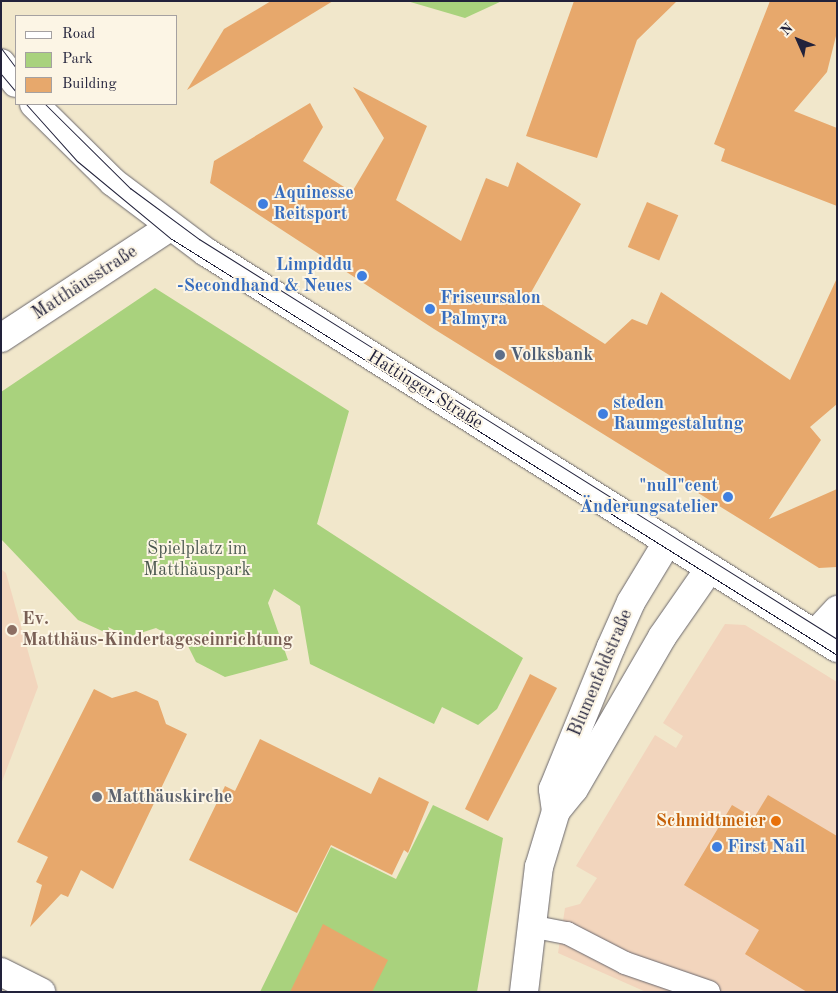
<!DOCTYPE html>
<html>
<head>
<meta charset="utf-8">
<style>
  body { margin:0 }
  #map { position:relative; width:838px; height:993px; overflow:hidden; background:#f1e7cb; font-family:"Old Standard TT",serif }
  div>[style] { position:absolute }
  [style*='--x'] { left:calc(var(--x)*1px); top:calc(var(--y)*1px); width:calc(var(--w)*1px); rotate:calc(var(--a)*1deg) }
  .built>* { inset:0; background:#f2d5bd }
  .green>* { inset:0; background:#a9d27d }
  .building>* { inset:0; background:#e7a86c; transform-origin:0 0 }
  .roads { filter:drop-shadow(0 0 1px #6a676d) drop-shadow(0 0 1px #6a676d) }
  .lane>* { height:22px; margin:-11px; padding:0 11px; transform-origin:11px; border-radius:11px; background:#fff }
  .street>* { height:28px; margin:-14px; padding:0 14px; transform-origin:14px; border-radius:14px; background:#fff }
  .secondary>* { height:28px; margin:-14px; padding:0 14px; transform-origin:14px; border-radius:14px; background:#fff }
  .tram>* { height:1px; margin:-0.5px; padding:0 0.5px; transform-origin:0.5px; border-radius:0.5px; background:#22223b }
  .dots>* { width:14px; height:14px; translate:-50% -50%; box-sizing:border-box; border:2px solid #fcf5e5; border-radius:50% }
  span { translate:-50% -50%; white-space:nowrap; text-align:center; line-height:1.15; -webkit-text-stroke:4px #fcf5e5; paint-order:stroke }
  .shop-label { font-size:18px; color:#366cbe; font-weight:700 }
  .left { translate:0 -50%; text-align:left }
  .right { translate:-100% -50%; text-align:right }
  .street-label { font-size:18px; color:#22223b }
  .service-label { font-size:18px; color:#4e5e75; font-weight:700 }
  .park-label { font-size:18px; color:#4a574f }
  .education-label { font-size:18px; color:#785e54; font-weight:700 }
  .worship-label { font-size:18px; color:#5b616d; font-weight:700 }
  .food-label { font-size:18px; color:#c56008; font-weight:700 }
  .frame { position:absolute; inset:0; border:2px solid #22223b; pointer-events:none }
  .legend { position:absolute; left:15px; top:15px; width:162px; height:90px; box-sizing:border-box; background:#fcf5e5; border:1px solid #a5a1a1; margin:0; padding:6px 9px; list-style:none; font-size:15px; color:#22223b }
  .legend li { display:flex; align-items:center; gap:10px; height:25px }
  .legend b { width:25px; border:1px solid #a5a1a1 }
  .north { position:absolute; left:773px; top:15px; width:50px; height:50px; -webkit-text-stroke:4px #fcf5e5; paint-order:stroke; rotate:314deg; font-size:14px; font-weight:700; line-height:20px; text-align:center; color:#22223b }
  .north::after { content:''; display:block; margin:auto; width:18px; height:22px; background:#22223b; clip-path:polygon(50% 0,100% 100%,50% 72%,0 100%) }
</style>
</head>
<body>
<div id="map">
  <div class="built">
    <div style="clip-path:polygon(1px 569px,6px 573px,38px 687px,1px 784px)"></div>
    <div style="clip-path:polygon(725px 624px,745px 625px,837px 682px,837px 992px,646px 992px,558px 953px,565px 908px,580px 904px,597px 878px,576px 866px,655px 735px,676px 748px,683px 736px,663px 723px)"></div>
  </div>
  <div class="green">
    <div style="clip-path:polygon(407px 1px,502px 1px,465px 18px)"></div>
    <div style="clip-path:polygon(155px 288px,349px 411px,317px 524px,523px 658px,497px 709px,478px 725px,442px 707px,434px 724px,310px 664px,300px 606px,274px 589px,268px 603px,288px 660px,225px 677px,196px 662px,188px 646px,156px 628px,128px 637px,108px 627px,111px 635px,78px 620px,1px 539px,1px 392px)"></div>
    <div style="clip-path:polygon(433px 805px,503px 838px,477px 992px,260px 992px,331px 847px,396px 879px)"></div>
  </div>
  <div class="building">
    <div style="clip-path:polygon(271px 1px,333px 1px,187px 90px,224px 29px)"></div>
    <div style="clip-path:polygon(574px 1px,677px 1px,637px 40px,597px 158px,526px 136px)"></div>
    <div style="clip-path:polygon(770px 1px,837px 1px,837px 32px,827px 72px,794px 111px,837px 128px,837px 206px,721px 161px,725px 149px,714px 144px)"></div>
    <div style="clip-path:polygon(353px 87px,427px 126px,396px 200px,461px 241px,486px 178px,508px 187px,517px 162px,581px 204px,529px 296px,605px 344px,632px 319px,647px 325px,661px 292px,790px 380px,837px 278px,837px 404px,810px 427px,821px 440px,769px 519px,837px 489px,837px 567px,819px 568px,434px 329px,210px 183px,214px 161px,310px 103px,323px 127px,303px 161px,352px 192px,384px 138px)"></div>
    <div style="left:647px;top:202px;width:34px;height:49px;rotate:23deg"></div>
    <div style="clip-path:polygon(530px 674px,557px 688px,488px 821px,465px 809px)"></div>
    <div style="clip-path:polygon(94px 689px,112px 698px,136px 691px,158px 701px,166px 724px,187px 734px,113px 889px,81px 870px,68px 897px,61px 894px,30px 927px,42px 885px,36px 882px,48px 857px,17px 842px)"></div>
    <div style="clip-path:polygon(260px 739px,371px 794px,379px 777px,429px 802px,408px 853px,404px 850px,392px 875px,331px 845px,297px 913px,189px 860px,225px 786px,235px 791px)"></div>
    <div style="clip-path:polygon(768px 795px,837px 836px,837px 992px,807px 992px,745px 954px,759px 930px,684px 885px,732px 805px,754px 818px)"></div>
    <div style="clip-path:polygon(323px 924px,388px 960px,372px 992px,290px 992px)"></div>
  </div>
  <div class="roads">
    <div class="lane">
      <div style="--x:530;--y:926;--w:38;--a:11"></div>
      <div style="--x:567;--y:933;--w:65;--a:27.3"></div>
      <div style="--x:625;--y:963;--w:89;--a:19"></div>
    </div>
    <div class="street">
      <div style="--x:1;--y:338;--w:202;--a:-33.3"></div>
      <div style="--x:815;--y:634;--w:33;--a:-47"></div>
      <div style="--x:556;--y:811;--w:22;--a:-98"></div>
      <div style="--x:553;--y:789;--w:153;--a:-67.8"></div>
      <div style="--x:611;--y:647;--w:49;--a:-66"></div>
      <div style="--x:631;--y:602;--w:71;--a:-58.8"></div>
      <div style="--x:1;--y:972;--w:45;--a:26.6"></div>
      <div style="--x:524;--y:992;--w:126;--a:-83.2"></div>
      <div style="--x:539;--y:867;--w:59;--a:-73.1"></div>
      <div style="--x:556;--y:811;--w:28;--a:-51"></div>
      <div style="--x:574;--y:789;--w:176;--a:-59.9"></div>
      <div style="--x:662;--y:637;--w:84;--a:-55.2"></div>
    </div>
    <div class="secondary">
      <div style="--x:1;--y:63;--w:25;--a:53"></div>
      <div style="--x:34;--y:104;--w:111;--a:44.6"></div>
      <div style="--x:113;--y:182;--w:116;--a:37"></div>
      <div style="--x:206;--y:252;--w:745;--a:32.11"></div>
    </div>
  </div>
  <div class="tram">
    <div style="--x:1;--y:48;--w:25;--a:53"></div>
    <div style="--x:1;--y:74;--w:23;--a:50"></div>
    <div style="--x:26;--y:104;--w:76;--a:48.2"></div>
    <div style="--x:77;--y:161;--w:121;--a:39.6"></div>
    <div style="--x:170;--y:238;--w:787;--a:32.01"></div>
    <div style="--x:45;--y:104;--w:120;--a:44.7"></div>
    <div style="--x:130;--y:188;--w:86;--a:36.5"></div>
    <div style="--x:199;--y:239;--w:753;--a:32.09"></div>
  </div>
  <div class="dots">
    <div style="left:263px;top:204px;background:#3f7fe0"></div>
    <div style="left:362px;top:276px;background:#3f7fe0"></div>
    <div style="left:430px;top:309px;background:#3f7fe0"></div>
    <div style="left:500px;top:355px;background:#5c6f8a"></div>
    <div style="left:603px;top:414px;background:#3f7fe0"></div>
    <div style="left:728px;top:497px;background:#3f7fe0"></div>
    <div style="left:12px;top:630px;background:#8d6e63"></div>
    <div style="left:97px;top:797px;background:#6b7280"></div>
    <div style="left:776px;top:821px;background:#e8710a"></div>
    <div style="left:717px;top:847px;background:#3f7fe0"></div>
  </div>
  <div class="shop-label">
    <span class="left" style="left:273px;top:204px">Aquinesse<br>Reitsport</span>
    <span class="right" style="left:352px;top:276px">Limpiddu<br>-Secondhand &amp; Neues</span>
    <span class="left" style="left:440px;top:309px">Friseursalon<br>Palmyra</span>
    <span class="left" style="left:613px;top:414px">steden<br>Raumgestalutng</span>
    <span class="right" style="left:718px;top:497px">"null"cent<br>Änderungsatelier</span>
    <span class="left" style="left:727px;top:847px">First Nail</span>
  </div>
  <div class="street-label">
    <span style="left:85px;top:283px;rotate:-33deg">Matthäusstraße</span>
    <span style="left:425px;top:390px;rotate:32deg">Hattinger Straße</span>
    <span style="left:601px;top:673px;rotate:-67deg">Blumenfeldstraße</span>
  </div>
  <div class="service-label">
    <span class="left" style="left:510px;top:355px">Volksbank</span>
  </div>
  <div class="park-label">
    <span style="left:197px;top:560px">Spielplatz im<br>Matthäuspark</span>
  </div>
  <div class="education-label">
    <span class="left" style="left:22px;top:630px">Ev.<br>Matthäus-Kindertageseinrichtung</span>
  </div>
  <div class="worship-label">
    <span class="left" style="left:107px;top:797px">Matthäuskirche</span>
  </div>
  <div class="food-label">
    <span class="right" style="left:766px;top:821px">Schmidtmeier</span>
  </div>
  <div class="frame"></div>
  <ul class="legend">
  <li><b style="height:6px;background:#fff"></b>Road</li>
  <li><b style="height:14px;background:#a9d27d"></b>Park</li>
  <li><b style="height:14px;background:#e7a86c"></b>Building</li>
  </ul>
  <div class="north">N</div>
</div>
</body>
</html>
